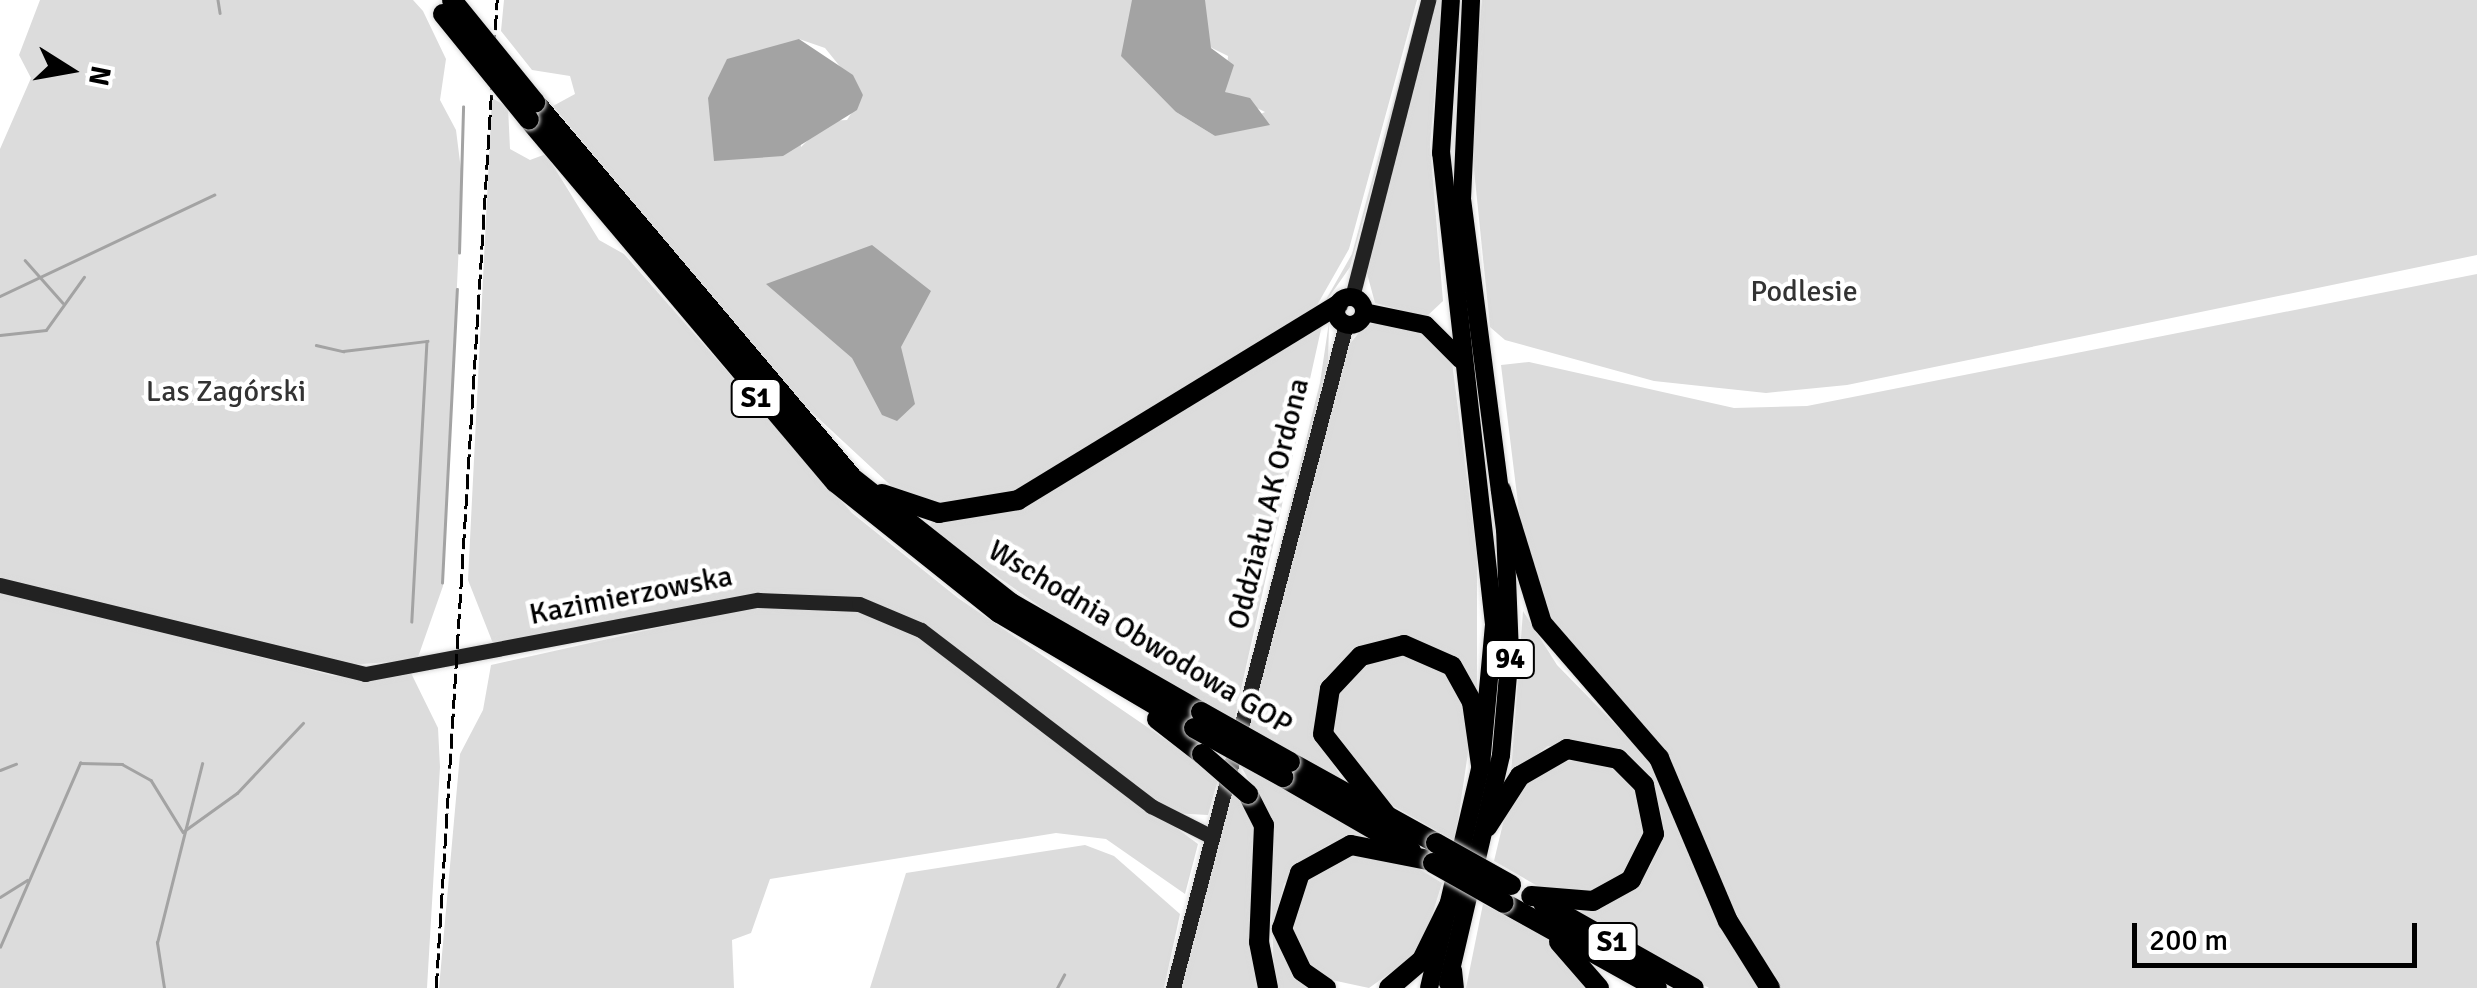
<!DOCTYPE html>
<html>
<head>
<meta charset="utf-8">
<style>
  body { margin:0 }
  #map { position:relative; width:2477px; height:988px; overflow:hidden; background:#fff; font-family:Signika,sans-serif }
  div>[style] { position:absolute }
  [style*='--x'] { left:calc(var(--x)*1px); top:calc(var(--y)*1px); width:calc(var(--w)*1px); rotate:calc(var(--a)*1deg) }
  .green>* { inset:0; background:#dcdcdc }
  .water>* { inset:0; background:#a3a3a3 }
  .stream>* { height:2.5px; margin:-1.25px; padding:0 1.25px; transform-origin:1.25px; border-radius:1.25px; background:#a3a3a3 }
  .roads { filter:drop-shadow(0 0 2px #dbdbdb) drop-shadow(0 0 2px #dbdbdb) }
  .secondary>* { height:15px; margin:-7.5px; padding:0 7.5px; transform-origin:7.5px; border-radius:7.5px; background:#222 }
  .primary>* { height:18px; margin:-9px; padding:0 9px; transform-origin:9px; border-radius:9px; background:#000 }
  .primary>.ring { margin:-9px; padding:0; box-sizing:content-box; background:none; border:18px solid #000; border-radius:50% }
  .highway>* { height:20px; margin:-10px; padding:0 10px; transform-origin:10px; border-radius:10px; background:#000 }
  .rail>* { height:2.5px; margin-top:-1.25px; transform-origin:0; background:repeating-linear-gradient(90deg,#000 0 15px,transparent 0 20px) }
  .bridges { filter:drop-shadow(0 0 2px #dbdbdb) drop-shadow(0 0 2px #dbdbdb) }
  .highway-bridge>* { height:20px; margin:-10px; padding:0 10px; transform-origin:10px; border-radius:10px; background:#000 }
  span { translate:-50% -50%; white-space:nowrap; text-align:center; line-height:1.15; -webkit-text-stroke:9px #fff; paint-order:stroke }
  .shield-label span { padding:2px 8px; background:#fff; border:2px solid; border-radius:8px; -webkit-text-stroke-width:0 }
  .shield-label { font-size:28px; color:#000; font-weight:700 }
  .park-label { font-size:30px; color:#333 }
  .street-label { font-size:30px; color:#000 }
  .north { position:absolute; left:20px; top:20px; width:100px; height:100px; -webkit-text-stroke:8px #fff; paint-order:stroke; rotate:101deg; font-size:28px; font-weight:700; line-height:40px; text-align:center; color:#000 }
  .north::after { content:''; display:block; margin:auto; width:35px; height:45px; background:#000; clip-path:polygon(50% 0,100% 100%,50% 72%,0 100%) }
  .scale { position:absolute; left:2132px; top:923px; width:285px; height:45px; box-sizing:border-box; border:5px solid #000; border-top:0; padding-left:12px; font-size:30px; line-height:35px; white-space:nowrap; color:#000; -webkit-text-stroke:8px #fff; paint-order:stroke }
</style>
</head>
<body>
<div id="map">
  <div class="green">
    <div style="clip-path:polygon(40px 0,413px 0,423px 11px,446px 59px,440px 100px,456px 130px,462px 178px,443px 586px,417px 660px,335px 666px,0 579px,0 149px,31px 78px,19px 55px)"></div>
    <div style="clip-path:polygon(evenodd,504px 0,1417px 0,1349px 249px,1316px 307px,1015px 496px,953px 508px,900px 494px,789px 391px,553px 106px,575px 94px,570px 76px,532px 70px,501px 31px,504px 0,1131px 8px,1228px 56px,1225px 92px,1265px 112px,1215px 136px,1176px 112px,1128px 26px,1131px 8px,504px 0,799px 39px,825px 48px,863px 95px,847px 120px,827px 121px,801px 147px,799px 39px)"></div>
    <div style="clip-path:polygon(1421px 0,1390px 123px,1350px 267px,1320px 310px,1352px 254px)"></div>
    <div style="clip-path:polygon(1434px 0,1443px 0,1430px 145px,1443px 301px,1426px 317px,1375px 303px,1365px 266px)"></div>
    <div style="clip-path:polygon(1482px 0,2477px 0,2477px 255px,1847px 385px,1766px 393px,1654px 381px,1505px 340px,1490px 327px,1470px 130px)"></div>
    <div style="clip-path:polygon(492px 98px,508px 107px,510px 149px,530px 160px,546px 154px,599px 240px,624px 254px,852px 513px,958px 598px,1219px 776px,1208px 815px,1172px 813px,925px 626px,875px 603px,771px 593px,494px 646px,468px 580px)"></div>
    <div style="clip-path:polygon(2477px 274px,2477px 988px,1778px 988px,1740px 929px,1674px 770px,1555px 632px,1520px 520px,1501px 365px,1529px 362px,1734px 408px,1807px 406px)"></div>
    <div style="clip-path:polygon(1329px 322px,1328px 365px,1242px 699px,1320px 383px)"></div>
    <div style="clip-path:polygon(1387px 322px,1437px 336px,1451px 354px,1477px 556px,1477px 686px,1476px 693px,1444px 654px,1357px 651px,1318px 733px,1344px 784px,1245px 727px,1345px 350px,1365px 325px)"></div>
    <div style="clip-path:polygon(1322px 325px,1234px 721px,1068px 626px,929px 529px,933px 518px,993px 514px,1028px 501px)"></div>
    <div style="clip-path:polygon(0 591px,334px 676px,411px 673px,438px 728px,440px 767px,427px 988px,0 988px)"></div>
    <div style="clip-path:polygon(774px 602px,854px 608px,905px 626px,1198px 844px,1185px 894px,1106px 839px,1056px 833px,770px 879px,751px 933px,732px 940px,734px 988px,439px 988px,460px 754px,483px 710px,491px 665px)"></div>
    <div style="clip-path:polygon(1523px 611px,1557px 665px,1653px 763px,1762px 988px,1709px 988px,1569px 911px,1632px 886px,1651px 865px,1662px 817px,1652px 783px,1605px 745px,1548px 746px,1511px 773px)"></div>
    <div style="clip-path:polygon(1404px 651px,1431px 659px,1460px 688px,1471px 732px,1455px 841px,1379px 798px,1336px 752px,1331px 704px,1359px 665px)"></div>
    <div style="clip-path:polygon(1599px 757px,1633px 778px,1650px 825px,1631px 872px,1591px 894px,1548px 892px,1494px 861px,1506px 811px,1528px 780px,1555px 763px)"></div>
    <div style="clip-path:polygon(1239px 762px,1380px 842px,1329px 844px,1284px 884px,1275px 921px,1280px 949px,1310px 988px,1274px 988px,1270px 821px)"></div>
    <div style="clip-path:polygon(1232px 788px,1257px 829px,1263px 988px,1181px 988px)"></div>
    <div style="clip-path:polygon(1085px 845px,1114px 856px,1180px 914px,1164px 988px,870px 988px,906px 873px)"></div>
    <div style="clip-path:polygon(1350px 851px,1410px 863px,1442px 883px,1421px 951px,1369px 988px,1313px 976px,1287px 916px,1306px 875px)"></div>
    <div style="clip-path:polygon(1483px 904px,1547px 938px,1594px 988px,1466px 988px)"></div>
  </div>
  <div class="water">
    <div style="clip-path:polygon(1132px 0,1205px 0,1211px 48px,1234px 65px,1225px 92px,1250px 98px,1270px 125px,1215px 136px,1176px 112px,1121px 56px)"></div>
    <div style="clip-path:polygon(799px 39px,853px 75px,863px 95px,857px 110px,783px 156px,714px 161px,708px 98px,727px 59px)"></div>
    <div style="clip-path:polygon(872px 245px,931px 291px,901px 347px,915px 404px,897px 421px,882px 415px,852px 358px,766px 284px)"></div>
  </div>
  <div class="stream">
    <div style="--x:218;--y:0;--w:13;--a:81"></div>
    <div style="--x:459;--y:253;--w:146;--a:-88.4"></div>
    <div style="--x:25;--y:260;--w:57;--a:48.5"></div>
    <div style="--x:0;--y:296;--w:237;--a:-25.3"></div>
    <div style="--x:0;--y:335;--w:46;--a:-6.2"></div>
    <div style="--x:46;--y:330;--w:65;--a:-54.4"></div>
    <div style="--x:316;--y:345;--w:28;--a:13"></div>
    <div style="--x:343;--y:351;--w:85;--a:-6.8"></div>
    <div style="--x:427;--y:341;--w:281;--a:93.1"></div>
    <div style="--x:442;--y:583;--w:294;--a:-87.1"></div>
    <div style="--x:0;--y:770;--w:17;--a:-21"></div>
    <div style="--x:184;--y:831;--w:65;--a:-35.6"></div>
    <div style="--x:237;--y:793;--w:96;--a:-46.7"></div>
    <div style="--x:0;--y:897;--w:32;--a:-32"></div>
    <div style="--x:0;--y:947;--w:201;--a:-66.5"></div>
    <div style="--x:80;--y:763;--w:42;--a:1.4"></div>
    <div style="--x:122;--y:764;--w:33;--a:29"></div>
    <div style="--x:151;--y:780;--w:61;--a:58.4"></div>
    <div style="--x:164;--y:988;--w:46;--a:-98.8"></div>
    <div style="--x:157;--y:943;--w:185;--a:-75.9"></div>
    <div style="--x:1057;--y:988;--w:15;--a:-62"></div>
  </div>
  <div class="roads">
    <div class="secondary">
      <div style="--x:1352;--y:297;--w:307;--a:-75.6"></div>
      <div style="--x:0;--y:585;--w:376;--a:13.7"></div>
      <div style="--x:365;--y:674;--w:400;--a:-10.7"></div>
      <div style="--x:758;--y:600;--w:101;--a:2.3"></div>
      <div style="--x:859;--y:604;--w:67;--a:22.8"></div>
      <div style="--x:921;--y:630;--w:290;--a:37.4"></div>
      <div style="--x:1151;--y:806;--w:68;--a:26.9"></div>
      <div style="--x:1173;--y:988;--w:686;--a:-75.4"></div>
    </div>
    <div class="primary">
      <div class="ring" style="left:1336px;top:297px;width:10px;height:10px"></div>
      <div style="--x:1364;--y:312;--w:63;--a:11.8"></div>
      <div style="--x:1426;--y:325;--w:49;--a:45"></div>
      <div style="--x:1448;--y:983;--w:234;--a:-76.9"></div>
      <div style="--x:1501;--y:755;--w:102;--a:-85"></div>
      <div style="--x:1510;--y:653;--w:123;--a:-92.3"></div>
      <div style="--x:1505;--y:530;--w:334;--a:-97.4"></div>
      <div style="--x:1462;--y:199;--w:199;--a:-87.4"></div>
      <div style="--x:1429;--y:988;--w:229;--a:-76.9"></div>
      <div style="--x:1481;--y:765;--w:142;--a:-84.7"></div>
      <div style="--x:1494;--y:624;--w:474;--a:-96.4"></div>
      <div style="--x:1441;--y:153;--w:153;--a:-86.3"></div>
    </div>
    <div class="highway">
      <div style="--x:535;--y:102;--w:494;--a:49.8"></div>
      <div style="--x:854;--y:479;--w:200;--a:38.3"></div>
      <div style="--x:1011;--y:603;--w:219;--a:29.8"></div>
      <div style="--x:529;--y:120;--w:475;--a:49.8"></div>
      <div style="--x:836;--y:483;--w:208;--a:38.6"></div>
      <div style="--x:999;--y:613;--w:226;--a:30.5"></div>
      <div style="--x:1501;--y:490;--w:139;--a:72.9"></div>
      <div style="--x:1542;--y:623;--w:179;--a:49.1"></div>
      <div style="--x:1659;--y:758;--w:177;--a:67.1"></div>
      <div style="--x:1728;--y:921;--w:79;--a:57.9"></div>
      <div style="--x:882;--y:494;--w:60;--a:18.4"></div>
      <div style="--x:939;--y:513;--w:80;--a:-9.3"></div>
      <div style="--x:1018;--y:500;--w:375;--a:-31.4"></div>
      <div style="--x:1157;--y:719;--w:57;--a:37.9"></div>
      <div style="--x:1290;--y:762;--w:167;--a:29"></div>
      <div style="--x:1283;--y:777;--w:148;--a:30"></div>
      <div style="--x:1248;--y:794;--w:35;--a:63"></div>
      <div style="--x:1264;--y:825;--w:117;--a:92.4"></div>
      <div style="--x:1259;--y:942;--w:47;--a:78.9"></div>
      <div style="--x:1388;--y:817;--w:105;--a:-128.1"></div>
      <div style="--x:1323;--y:734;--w:46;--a:-81.2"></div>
      <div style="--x:1330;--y:689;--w:45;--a:-46.8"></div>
      <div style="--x:1361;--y:656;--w:44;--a:-14.3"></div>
      <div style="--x:1404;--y:645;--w:52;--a:23.6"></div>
      <div style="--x:1452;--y:666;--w:41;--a:60.9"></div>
      <div style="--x:1472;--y:702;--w:64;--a:81.9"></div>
      <div style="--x:1487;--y:827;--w:61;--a:-57.1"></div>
      <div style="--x:1520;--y:776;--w:54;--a:-29.9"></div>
      <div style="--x:1567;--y:749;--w:52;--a:11.1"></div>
      <div style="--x:1618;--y:759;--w:37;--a:45"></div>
      <div style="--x:1644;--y:785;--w:50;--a:78.5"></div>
      <div style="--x:1654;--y:834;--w:51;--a:116.6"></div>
      <div style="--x:1631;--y:880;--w:43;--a:151.1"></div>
      <div style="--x:1593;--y:901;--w:62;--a:-175.4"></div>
      <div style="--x:1504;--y:903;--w:175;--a:29.1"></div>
      <div style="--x:1543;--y:903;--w:173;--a:29.4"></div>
      <div style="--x:1559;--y:942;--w:61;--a:49"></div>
      <div style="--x:1452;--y:970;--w:18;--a:84"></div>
      <div style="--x:1326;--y:988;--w:29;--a:-145"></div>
      <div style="--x:1302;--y:971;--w:47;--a:-115.5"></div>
      <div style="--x:1282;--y:929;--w:59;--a:-72.2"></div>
      <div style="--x:1300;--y:873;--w:58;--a:-28.8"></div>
      <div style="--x:1351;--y:845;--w:78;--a:11"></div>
      <div style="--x:1389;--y:988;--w:43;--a:-40.3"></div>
      <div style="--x:1422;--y:960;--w:64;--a:-63.8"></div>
    </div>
  </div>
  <div class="rail">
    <div style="--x:436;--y:988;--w:990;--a:-86.47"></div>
  </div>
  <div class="bridges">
    <div class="highway-bridge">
      <div style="--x:452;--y:0;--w:132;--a:50.9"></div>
      <div style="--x:443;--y:14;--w:136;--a:50.9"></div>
      <div style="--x:1201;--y:712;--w:102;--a:29.3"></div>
      <div style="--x:1194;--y:728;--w:102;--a:28.8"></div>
      <div style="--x:1202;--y:754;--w:61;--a:41"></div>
      <div style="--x:1436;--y:843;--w:86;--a:29.2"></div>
      <div style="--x:1433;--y:863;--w:81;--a:29.4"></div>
    </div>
  </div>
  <div class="shield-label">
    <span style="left:756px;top:398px">S1</span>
    <span style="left:1510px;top:659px">94</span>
    <span style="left:1612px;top:942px">S1</span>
  </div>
  <div class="park-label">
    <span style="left:1804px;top:292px">Podlesie</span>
    <span style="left:226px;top:392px">Las Zagórski</span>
  </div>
  <div class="street-label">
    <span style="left:1269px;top:504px;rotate:-76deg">Oddziału AK Ordona</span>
    <span style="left:631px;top:596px;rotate:-11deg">Kazimierzowska</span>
    <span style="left:1140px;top:638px;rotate:31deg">Wschodnia Obwodowa GOP</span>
  </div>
  <div class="north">N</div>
  <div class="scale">200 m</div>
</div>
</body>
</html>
